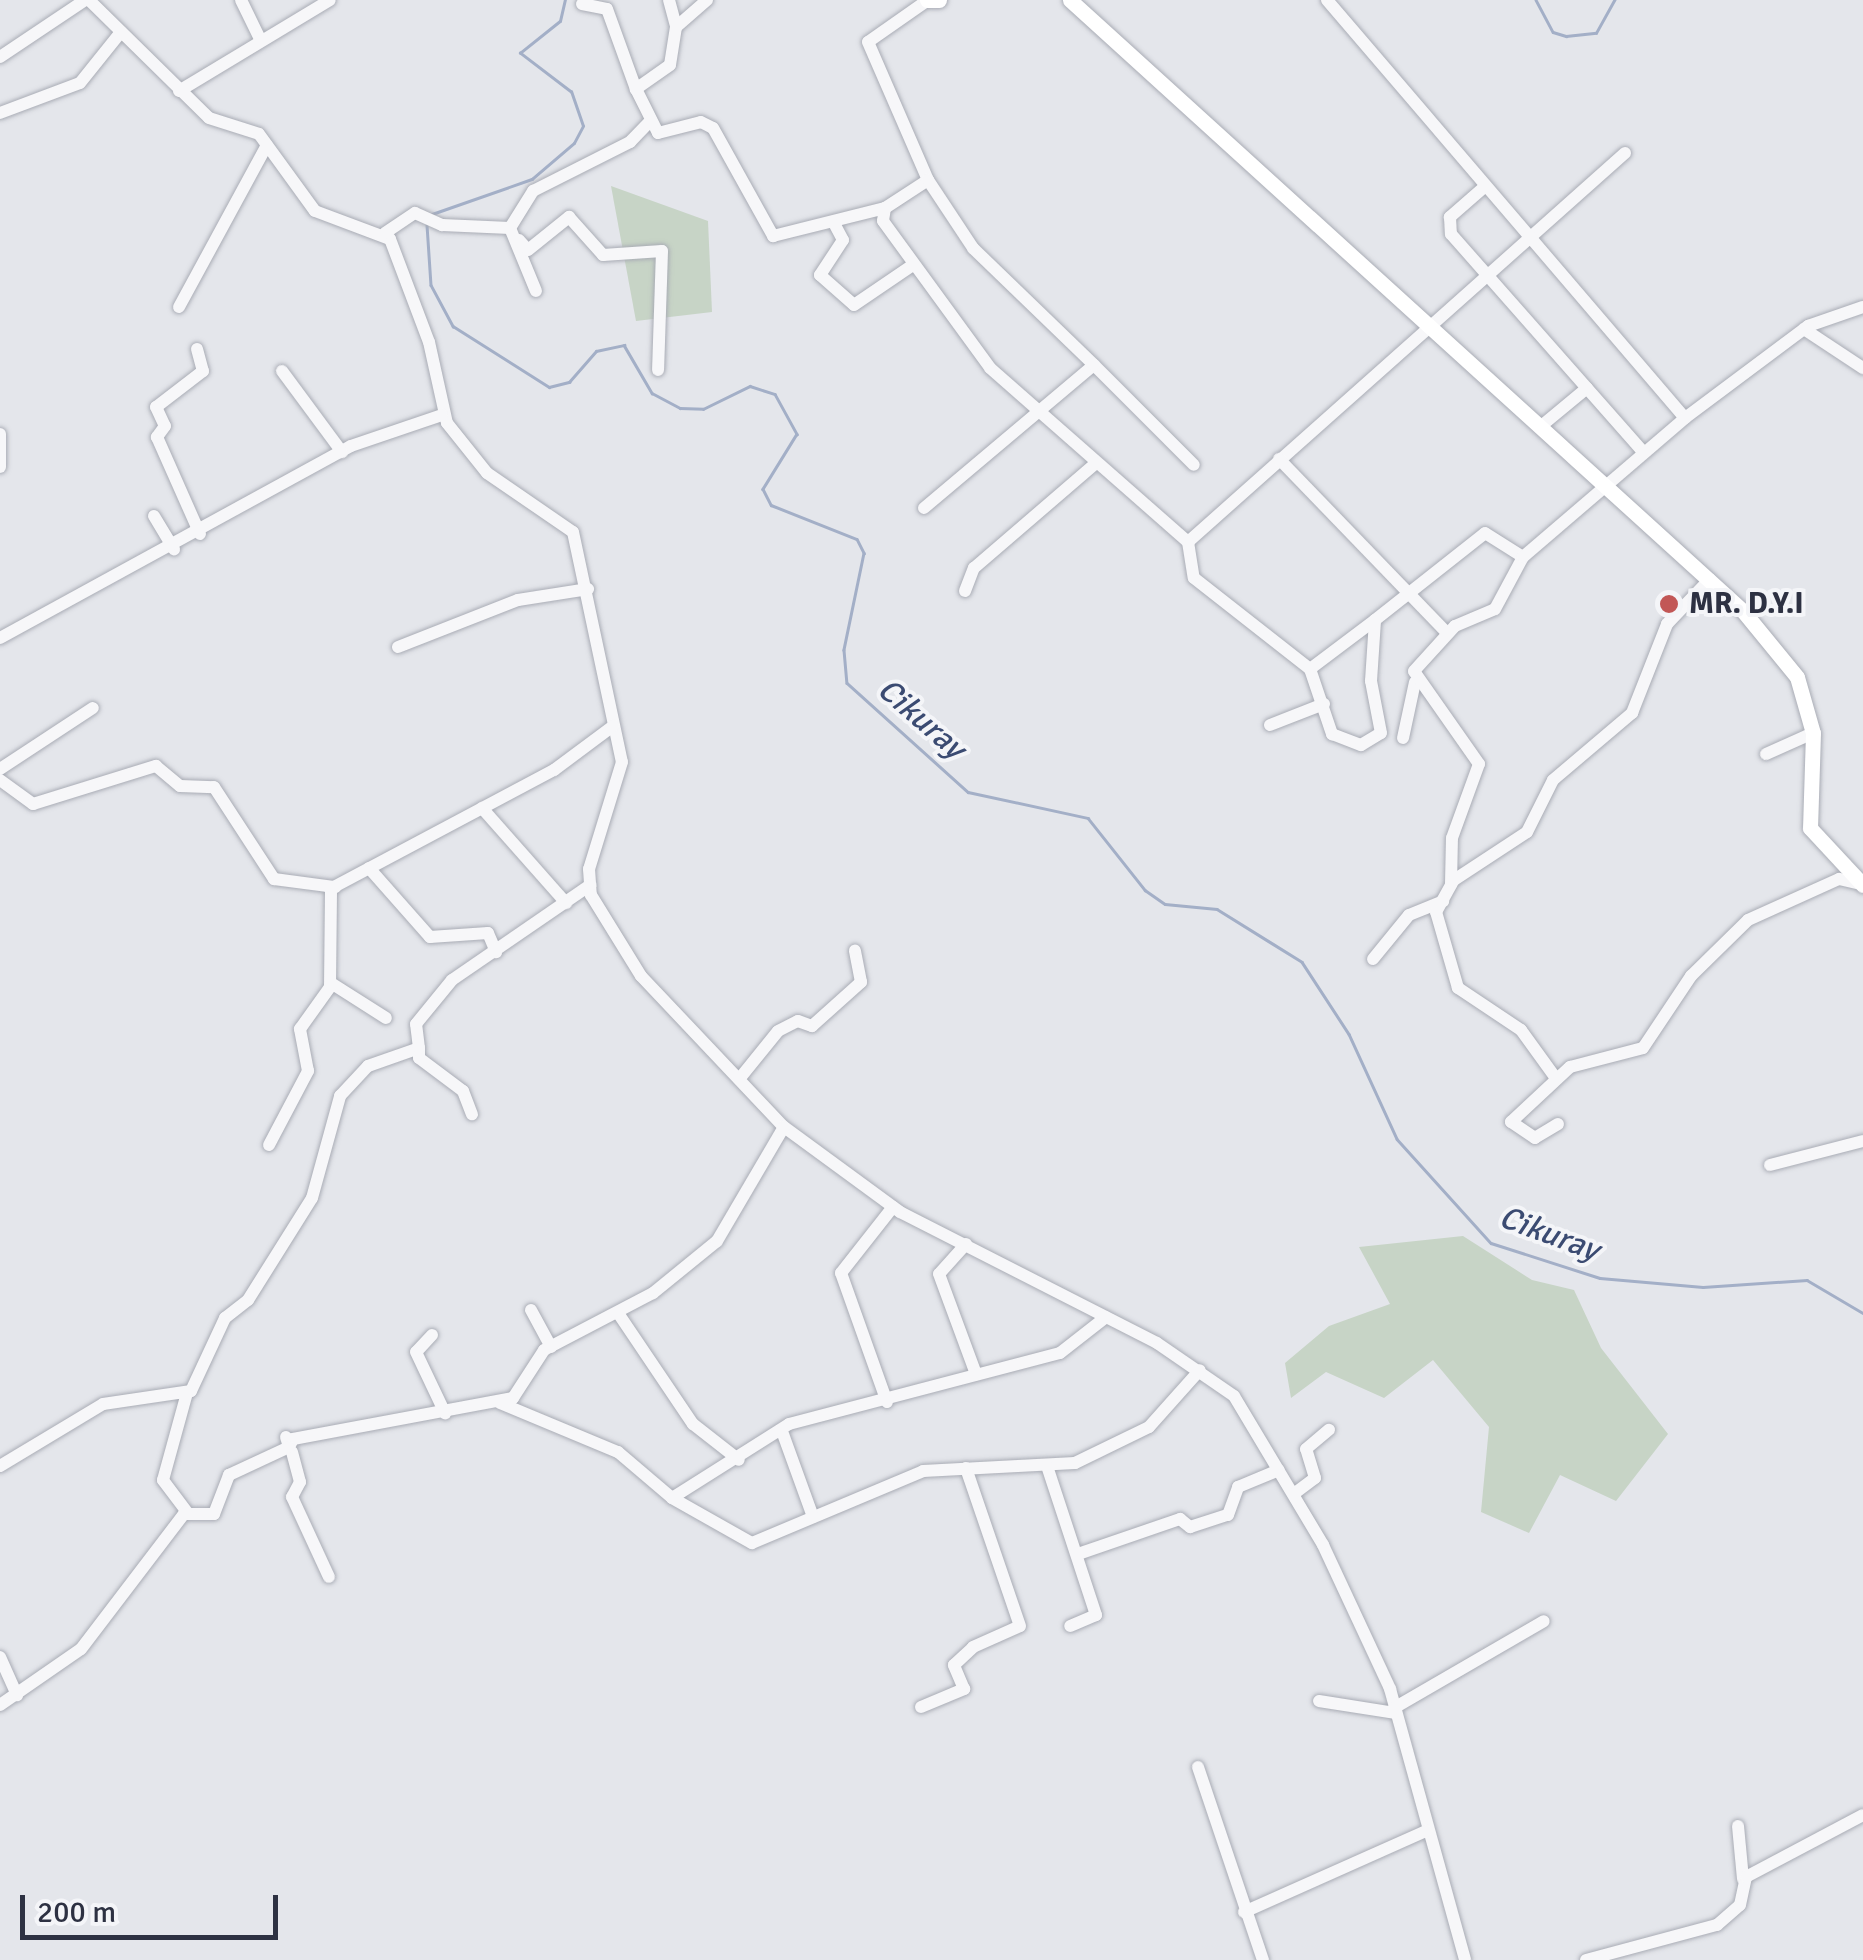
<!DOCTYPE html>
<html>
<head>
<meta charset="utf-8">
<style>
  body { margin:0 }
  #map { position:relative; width:1863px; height:1960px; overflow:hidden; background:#e4e6eb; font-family:Signika,sans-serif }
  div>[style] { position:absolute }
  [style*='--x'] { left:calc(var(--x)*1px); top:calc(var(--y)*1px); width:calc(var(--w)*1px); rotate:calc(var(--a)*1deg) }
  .green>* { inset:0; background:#c7d4c6 }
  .stream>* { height:2.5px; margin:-1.25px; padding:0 1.25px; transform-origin:1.25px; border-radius:1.25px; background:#a3afc7 }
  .roads { filter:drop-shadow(0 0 2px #a9acb5) drop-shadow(0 0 2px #a9acb5) }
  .minor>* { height:12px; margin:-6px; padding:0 6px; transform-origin:6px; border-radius:6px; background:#f7f7f9 }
  .major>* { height:15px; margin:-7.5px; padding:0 7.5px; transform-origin:7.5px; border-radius:7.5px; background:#fff }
  .dots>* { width:28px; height:28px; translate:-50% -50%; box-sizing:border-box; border:5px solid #f4f5f8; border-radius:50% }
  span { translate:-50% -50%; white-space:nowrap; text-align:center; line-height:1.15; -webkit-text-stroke:8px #f4f5f8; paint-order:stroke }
  .poi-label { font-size:30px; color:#2d3142; font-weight:700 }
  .left { translate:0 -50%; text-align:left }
  .water-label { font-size:32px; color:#3b4b72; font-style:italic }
  .scale { position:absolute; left:20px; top:1895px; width:258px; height:45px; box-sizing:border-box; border:5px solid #2d3142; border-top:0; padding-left:12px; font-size:30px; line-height:35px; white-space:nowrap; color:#2d3142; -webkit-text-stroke:8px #f4f5f8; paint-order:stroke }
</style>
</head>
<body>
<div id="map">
  <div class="green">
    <div style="clip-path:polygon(611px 186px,708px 221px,712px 312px,636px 321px)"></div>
    <div style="clip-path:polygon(1463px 1236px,1532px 1280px,1574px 1290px,1601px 1348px,1668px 1434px,1616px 1501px,1560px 1475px,1529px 1533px,1481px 1512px,1489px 1427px,1433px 1360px,1384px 1398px,1326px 1372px,1291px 1398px,1285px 1363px,1329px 1326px,1390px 1304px,1359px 1247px)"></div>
  </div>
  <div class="stream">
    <div style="--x:1536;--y:0;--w:36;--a:62"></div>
    <div style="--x:1553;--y:32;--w:14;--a:17"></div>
    <div style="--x:1566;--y:36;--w:30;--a:-6"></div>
    <div style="--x:1596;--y:33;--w:38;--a:-61"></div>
    <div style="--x:432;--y:214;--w:106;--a:-19.3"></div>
    <div style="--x:532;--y:179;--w:55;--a:-40.6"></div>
    <div style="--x:574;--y:143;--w:19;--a:-62"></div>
    <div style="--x:583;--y:126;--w:36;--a:-109"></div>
    <div style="--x:571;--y:92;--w:64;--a:-142.6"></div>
    <div style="--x:520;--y:53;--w:51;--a:-38.7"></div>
    <div style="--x:560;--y:21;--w:22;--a:-77"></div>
    <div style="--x:427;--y:225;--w:60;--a:86.2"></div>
    <div style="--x:431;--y:285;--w:47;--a:61.8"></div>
    <div style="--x:453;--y:326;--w:114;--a:32.4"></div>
    <div style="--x:549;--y:387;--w:21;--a:-14"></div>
    <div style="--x:569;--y:382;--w:41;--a:-48.9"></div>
    <div style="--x:596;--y:351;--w:29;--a:-12"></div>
    <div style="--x:624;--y:345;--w:56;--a:59.7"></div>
    <div style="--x:652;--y:393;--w:32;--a:28"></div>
    <div style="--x:680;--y:408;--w:23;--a:2"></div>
    <div style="--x:703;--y:409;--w:52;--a:-26.1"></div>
    <div style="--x:750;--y:386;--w:26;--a:18"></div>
    <div style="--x:775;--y:394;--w:46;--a:61.2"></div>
    <div style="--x:797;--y:434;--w:65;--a:121.7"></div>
    <div style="--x:763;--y:489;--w:18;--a:63"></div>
    <div style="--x:771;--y:505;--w:92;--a:21.6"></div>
    <div style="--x:857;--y:539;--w:16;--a:63"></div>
    <div style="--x:864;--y:553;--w:99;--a:101.7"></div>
    <div style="--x:844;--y:650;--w:33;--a:85"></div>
    <div style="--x:847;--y:683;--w:163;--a:42"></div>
    <div style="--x:968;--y:792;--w:123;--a:12.2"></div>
    <div style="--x:1088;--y:818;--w:92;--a:51.6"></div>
    <div style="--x:1145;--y:890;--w:24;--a:35"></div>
    <div style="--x:1165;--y:904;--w:52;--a:5.5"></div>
    <div style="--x:1217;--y:909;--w:100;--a:31.9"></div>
    <div style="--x:1302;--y:962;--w:86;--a:56.9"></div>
    <div style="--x:1349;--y:1034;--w:115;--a:65.4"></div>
    <div style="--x:1397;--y:1139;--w:140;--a:47.9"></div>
    <div style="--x:1491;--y:1243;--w:114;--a:17.8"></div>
    <div style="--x:1600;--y:1278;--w:103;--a:5"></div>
    <div style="--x:1703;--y:1287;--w:104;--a:-3.9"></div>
    <div style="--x:1807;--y:1280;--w:65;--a:30.5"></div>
  </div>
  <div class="roads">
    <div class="minor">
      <div style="--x:89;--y:0;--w:168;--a:44.5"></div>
      <div style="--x:209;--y:118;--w:52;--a:17.7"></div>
      <div style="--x:259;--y:134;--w:95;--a:54"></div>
      <div style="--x:315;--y:211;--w:80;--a:20.5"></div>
      <div style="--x:390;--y:239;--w:110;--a:69.3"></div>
      <div style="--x:429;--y:342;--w:83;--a:77.5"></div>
      <div style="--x:447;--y:423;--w:64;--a:51.3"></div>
      <div style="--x:487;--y:473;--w:104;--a:34.5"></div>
      <div style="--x:573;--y:532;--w:235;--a:78"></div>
      <div style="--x:622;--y:762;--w:112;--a:107.1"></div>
      <div style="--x:589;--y:869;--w:26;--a:86"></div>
      <div style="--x:591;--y:895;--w:95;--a:58.3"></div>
      <div style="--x:641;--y:976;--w:208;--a:46.6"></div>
      <div style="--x:784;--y:1127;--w:144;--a:36.2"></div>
      <div style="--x:900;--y:1212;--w:288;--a:27"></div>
      <div style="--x:1157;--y:1343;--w:93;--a:34.5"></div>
      <div style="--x:1234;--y:1396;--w:174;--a:59.1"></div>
      <div style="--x:1323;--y:1545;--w:159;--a:65"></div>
      <div style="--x:1390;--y:1689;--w:281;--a:74.5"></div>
      <div style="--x:241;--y:0;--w:43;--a:64"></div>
      <div style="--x:669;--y:0;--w:28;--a:75"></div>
      <div style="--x:707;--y:0;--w:41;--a:138.9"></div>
      <div style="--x:676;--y:27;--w:38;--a:99"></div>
      <div style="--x:670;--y:65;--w:42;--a:144.8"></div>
      <div style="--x:636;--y:89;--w:49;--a:63.4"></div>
      <div style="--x:658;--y:133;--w:44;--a:-14.3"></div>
      <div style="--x:701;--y:122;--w:13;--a:27"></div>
      <div style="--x:713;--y:128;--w:124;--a:60.9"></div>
      <div style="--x:773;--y:236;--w:115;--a:-14"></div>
      <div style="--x:928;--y:0;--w:73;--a:145"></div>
      <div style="--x:868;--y:42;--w:150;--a:66.5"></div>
      <div style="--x:928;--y:180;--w:51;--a:146.9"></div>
      <div style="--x:885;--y:208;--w:13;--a:99"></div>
      <div style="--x:883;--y:221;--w:182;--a:53.9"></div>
      <div style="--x:990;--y:368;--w:264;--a:41.3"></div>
      <div style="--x:1188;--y:542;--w:585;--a:-41.67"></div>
      <div style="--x:1327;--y:0;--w:550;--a:49.42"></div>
      <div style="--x:582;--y:4;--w:25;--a:11"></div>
      <div style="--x:607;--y:9;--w:85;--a:70.1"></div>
      <div style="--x:0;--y:57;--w:102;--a:-33.8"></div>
      <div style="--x:179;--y:91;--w:176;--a:-31.1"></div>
      <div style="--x:0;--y:113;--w:85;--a:-20.6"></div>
      <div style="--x:80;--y:83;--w:65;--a:-51.2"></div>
      <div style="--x:1482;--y:189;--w:43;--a:138.8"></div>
      <div style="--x:1450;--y:217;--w:17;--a:87"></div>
      <div style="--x:1451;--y:234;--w:290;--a:48.6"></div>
      <div style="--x:835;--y:225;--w:17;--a:62"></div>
      <div style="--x:843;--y:240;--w:42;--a:123.3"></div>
      <div style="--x:820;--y:275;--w:45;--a:41.4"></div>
      <div style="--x:854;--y:305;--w:68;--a:-34.2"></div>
      <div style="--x:510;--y:228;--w:44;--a:-58.1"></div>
      <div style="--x:533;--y:191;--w:109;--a:-26.8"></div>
      <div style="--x:630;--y:142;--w:29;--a:-46"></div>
      <div style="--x:385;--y:233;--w:36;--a:-34"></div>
      <div style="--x:415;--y:213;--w:30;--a:24"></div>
      <div style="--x:442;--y:225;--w:68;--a:2.5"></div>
      <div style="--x:510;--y:228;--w:68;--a:67.6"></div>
      <div style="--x:519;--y:240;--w:13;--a:48"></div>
      <div style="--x:528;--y:250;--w:53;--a:-38.8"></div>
      <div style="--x:569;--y:217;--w:51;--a:48.2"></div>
      <div style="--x:603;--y:255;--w:59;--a:-3.9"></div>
      <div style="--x:662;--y:251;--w:119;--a:91.9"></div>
      <div style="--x:179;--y:307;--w:184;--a:-61.5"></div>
      <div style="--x:1804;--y:329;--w:71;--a:33.5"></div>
      <div style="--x:197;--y:349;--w:23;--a:75"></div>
      <div style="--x:203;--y:371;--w:59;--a:142.5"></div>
      <div style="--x:156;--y:407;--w:21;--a:65"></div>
      <div style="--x:165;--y:426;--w:14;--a:126"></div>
      <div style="--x:157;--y:437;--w:106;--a:66.1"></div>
      <div style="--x:1094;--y:365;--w:141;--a:45"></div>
      <div style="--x:282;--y:371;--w:101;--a:53.5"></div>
      <div style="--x:1540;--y:427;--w:61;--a:-39.7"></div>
      <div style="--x:0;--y:434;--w:33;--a:90"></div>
      <div style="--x:1279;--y:459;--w:242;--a:46"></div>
      <div style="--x:924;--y:508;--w:222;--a:-40.1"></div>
      <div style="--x:1094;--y:365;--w:168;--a:-136"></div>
      <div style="--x:973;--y:248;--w:82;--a:-123.5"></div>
      <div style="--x:154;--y:516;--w:39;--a:59"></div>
      <div style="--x:1188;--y:542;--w:36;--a:81"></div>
      <div style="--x:1194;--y:578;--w:147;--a:38.1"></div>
      <div style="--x:1310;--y:669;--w:69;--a:71.3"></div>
      <div style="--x:1332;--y:734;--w:31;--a:21"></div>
      <div style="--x:1361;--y:745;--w:23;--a:-31"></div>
      <div style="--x:1381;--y:733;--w:53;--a:-100.9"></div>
      <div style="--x:1371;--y:681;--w:61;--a:-86.2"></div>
      <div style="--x:1375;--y:620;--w:140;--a:-38.3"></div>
      <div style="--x:1485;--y:533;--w:45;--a:32.3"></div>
      <div style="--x:965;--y:591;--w:25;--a:-69"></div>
      <div style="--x:974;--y:568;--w:161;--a:-40.7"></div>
      <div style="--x:0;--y:638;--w:400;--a:-28.7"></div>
      <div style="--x:351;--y:446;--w:96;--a:-18.8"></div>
      <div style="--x:398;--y:647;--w:129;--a:-21.4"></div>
      <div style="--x:518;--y:600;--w:71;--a:-8.9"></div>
      <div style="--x:1310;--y:669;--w:81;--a:-37"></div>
      <div style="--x:1270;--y:725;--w:58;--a:-21.3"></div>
      <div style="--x:1403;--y:738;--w:57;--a:-77.9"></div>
      <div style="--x:1766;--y:754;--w:51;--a:-24.1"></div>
      <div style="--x:0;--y:769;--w:111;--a:-33.3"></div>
      <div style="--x:0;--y:780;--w:41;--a:36"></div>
      <div style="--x:33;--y:804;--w:129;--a:-17.2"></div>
      <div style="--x:156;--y:766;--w:31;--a:40"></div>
      <div style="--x:180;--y:786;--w:34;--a:2"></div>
      <div style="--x:214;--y:787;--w:110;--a:56.9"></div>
      <div style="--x:274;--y:879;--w:62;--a:7.5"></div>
      <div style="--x:482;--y:808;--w:127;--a:48.5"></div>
      <div style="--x:369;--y:868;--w:92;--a:48.5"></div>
      <div style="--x:430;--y:937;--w:58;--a:-3.9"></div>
      <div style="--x:488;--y:933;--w:21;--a:67"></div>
      <div style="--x:1451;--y:884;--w:46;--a:-88.8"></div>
      <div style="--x:1452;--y:838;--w:79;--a:-70"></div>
      <div style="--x:1479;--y:764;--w:113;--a:-125"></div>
      <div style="--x:1414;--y:671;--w:61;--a:-47.7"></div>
      <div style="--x:1455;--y:626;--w:43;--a:-23"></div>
      <div style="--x:1495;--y:609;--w:59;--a:-61.7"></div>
      <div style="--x:1523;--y:557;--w:213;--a:-40.6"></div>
      <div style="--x:1685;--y:418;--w:154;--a:-36.8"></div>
      <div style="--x:1808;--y:326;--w:58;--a:-19.1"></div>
      <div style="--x:330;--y:889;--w:254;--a:-28"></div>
      <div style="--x:554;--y:770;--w:74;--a:-36.7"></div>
      <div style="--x:1373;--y:959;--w:57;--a:-50.7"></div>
      <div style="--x:1409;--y:915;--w:37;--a:-22"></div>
      <div style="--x:331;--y:983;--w:65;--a:32.5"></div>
      <div style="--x:419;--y:1048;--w:10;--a:90"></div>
      <div style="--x:419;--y:1058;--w:55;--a:36.9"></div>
      <div style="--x:463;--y:1091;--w:25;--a:69"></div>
      <div style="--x:1555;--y:1077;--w:58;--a:-125.9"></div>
      <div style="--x:1521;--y:1030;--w:76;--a:-146.3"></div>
      <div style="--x:1458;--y:988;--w:79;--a:-106.1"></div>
      <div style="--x:1436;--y:912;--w:37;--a:-61"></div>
      <div style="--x:1454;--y:880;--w:87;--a:-33.3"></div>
      <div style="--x:1527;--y:832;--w:58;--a:-63.4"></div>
      <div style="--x:1553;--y:780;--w:104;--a:-40.3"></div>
      <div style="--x:1632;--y:713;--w:96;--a:-68.5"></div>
      <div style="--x:1667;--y:624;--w:62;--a:-46.3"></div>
      <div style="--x:740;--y:1078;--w:60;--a:-51"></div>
      <div style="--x:778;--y:1031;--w:22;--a:-27"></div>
      <div style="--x:798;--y:1021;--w:15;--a:20"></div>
      <div style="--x:812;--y:1026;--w:66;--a:-41.9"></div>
      <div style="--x:861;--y:982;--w:32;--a:-101"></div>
      <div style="--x:1558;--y:1124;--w:27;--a:149"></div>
      <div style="--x:1535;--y:1138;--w:29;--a:-146"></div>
      <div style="--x:1511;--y:1122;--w:81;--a:-43"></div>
      <div style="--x:1570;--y:1067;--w:75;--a:-14.6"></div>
      <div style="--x:1643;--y:1048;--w:87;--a:-56.3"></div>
      <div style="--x:1691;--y:976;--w:80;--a:-44.5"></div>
      <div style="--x:1748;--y:920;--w:100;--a:-24.3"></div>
      <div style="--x:1839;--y:879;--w:22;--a:13"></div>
      <div style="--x:269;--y:1145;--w:84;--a:-62.2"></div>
      <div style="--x:308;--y:1071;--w:43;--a:-100.8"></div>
      <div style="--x:300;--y:1029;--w:52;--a:-54.5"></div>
      <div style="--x:330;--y:987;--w:98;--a:-89.4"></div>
      <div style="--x:1770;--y:1165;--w:96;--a:-14.5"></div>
      <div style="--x:966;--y:1244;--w:40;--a:132"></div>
      <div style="--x:939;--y:1274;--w:107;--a:69.7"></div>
      <div style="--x:531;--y:1310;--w:42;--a:61.6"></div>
      <div style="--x:618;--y:1313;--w:134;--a:56"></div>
      <div style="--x:693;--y:1424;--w:58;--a:38"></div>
      <div style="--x:432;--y:1335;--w:23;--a:133"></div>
      <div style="--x:416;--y:1352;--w:68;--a:64.6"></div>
      <div style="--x:887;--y:1402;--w:137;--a:-109.6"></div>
      <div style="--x:841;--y:1273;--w:84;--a:-51.8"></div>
      <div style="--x:500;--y:1403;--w:128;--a:22.6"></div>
      <div style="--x:618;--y:1452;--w:71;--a:40.4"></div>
      <div style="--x:672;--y:1498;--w:92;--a:29.4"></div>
      <div style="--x:752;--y:1543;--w:186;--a:-22.8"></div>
      <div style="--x:923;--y:1471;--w:152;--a:-3"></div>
      <div style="--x:1075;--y:1463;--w:82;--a:-25.9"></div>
      <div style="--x:1149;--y:1427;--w:76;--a:-48.2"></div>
      <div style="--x:783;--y:1434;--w:88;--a:70.1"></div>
      <div style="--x:286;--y:1437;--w:10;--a:73"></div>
      <div style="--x:289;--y:1447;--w:9;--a:-63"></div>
      <div style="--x:293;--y:1439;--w:224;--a:-10.6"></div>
      <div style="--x:513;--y:1398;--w:57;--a:-57.1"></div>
      <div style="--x:544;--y:1350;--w:123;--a:-27.6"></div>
      <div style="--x:653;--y:1293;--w:82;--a:-39.1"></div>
      <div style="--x:717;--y:1241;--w:132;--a:-59.6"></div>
      <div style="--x:292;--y:1452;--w:31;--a:75"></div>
      <div style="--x:300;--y:1482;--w:17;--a:118"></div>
      <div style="--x:292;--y:1497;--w:88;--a:65.2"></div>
      <div style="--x:0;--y:1466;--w:120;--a:-31"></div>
      <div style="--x:103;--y:1404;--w:89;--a:-8.4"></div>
      <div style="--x:191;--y:1391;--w:81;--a:-65"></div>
      <div style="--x:225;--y:1318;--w:29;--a:-38"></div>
      <div style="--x:248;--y:1300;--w:120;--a:-57.9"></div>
      <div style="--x:312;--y:1198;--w:106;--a:-74.6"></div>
      <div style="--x:340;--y:1096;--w:41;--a:-47"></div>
      <div style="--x:368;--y:1066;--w:54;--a:-19.4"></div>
      <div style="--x:419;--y:1048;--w:24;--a:-97"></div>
      <div style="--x:416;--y:1024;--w:57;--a:-50.7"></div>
      <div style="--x:452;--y:980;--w:168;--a:-34.5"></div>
      <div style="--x:1047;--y:1466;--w:157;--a:71.8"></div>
      <div style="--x:1096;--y:1615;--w:28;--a:157"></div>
      <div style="--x:1295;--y:1493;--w:25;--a:-37"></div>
      <div style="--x:1315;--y:1478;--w:30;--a:-107"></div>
      <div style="--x:1306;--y:1449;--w:30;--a:-40"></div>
      <div style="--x:672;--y:1498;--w:138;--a:-32.3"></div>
      <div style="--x:789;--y:1424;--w:280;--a:-14.7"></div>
      <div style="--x:1060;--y:1353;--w:58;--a:-38"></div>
      <div style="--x:187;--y:1512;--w:40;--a:-127"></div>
      <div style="--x:163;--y:1480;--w:90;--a:-74.6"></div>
      <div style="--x:1081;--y:1553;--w:105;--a:-19"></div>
      <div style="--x:1180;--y:1519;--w:13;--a:39"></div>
      <div style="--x:1190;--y:1527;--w:40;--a:-18"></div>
      <div style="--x:1228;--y:1515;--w:30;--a:-70"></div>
      <div style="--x:1238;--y:1487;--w:44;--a:-22.5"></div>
      <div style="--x:0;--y:1657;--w:42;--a:65.9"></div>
      <div style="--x:1319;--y:1701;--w:78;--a:8.9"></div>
      <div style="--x:0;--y:1705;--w:98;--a:-34.7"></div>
      <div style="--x:81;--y:1649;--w:170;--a:-52.7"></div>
      <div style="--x:184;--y:1514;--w:30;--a:0"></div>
      <div style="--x:214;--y:1514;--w:42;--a:-69"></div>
      <div style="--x:229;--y:1475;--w:66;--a:-25"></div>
      <div style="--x:921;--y:1707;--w:47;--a:-22.7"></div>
      <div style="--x:964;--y:1689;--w:26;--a:-113"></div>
      <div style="--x:954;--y:1665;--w:26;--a:-43"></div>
      <div style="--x:973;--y:1647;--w:51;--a:-24.1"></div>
      <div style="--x:1020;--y:1626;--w:167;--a:-108.9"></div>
      <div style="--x:1394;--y:1708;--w:173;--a:-30.1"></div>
      <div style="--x:1198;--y:1767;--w:204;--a:71.4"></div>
      <div style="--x:1738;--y:1826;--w:53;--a:84.6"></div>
      <div style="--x:1244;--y:1912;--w:199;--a:-24"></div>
      <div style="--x:1586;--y:1960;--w:136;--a:-15"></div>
      <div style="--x:1717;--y:1925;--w:30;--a:-41"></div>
      <div style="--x:1740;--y:1905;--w:29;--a:-78"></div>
      <div style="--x:1746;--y:1877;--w:132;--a:-27.9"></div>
    </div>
    <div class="major">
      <div style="--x:927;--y:0;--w:12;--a:0"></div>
      <div style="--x:1070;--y:0;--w:909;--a:42.24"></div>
      <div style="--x:1743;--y:611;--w:85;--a:50.7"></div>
      <div style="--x:1797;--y:677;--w:58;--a:74.1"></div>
      <div style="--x:1813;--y:733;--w:95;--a:91.8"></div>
      <div style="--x:1810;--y:828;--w:78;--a:47.1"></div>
    </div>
  </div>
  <div class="dots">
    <div style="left:1669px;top:604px;background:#c25756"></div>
  </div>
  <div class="poi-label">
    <span class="left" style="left:1689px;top:604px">MR. D.Y.I</span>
  </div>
  <div class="water-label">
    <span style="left:921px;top:719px;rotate:41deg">Cikuray</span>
    <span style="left:1549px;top:1234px;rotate:20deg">Cikuray</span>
  </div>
  <div class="scale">200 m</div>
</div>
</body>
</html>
